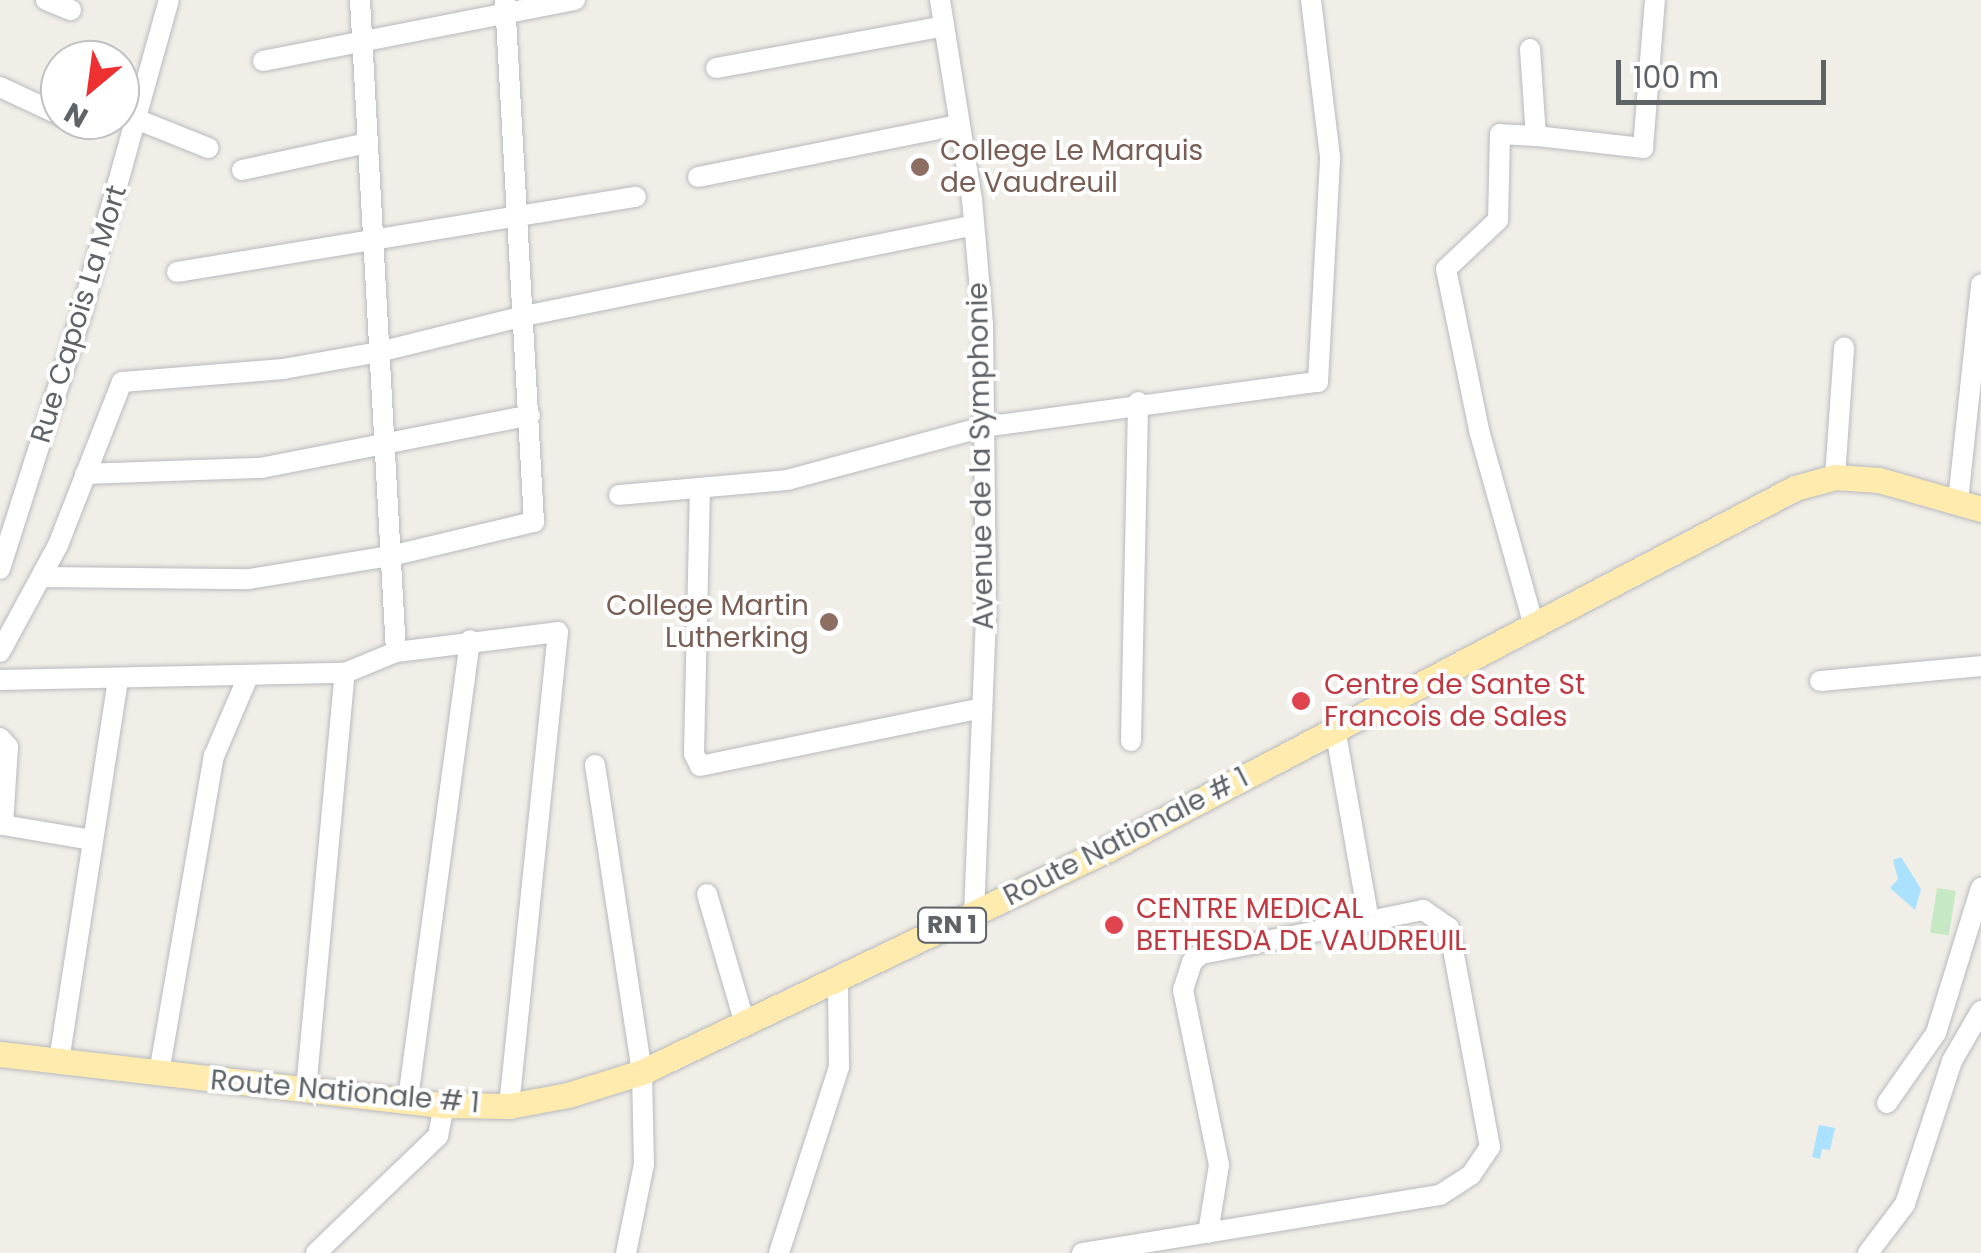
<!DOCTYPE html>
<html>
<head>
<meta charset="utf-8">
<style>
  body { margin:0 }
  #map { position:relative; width:1981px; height:1253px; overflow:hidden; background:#f1eee7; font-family:Poppins,sans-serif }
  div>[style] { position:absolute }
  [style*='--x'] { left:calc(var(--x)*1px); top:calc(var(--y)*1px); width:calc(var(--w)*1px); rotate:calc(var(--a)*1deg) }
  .green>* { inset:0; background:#c6e9c3; transform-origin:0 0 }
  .water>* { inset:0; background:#a9e1ff }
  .roads { filter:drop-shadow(0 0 2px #b7babe) drop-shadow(0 0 2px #b7babe) }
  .minor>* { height:20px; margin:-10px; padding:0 10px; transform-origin:10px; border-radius:10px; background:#fff }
  .major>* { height:25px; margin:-12.5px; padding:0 12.5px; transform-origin:12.5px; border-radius:12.5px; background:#ffebae }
  .dots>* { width:28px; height:28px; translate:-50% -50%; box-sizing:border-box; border:5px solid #fff; border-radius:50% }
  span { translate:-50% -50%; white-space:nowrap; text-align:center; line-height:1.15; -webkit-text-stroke:8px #fff; paint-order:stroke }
  .shield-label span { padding:2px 8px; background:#fff; border:2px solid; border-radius:8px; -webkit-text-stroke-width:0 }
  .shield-label { font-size:25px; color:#5e6368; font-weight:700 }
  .education-label { font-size:28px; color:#785e54 }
  .left { translate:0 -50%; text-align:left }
  .right { translate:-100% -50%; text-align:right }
  .street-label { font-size:28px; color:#5e6368 }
  .health-label { font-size:28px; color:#be3a42 }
  .north { position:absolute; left:40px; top:40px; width:100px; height:100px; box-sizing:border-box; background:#fff; border:2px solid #bfc1c3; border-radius:50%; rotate:209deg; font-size:28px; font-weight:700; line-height:40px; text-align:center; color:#5e6368 }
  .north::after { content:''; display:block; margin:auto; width:35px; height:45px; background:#ee3031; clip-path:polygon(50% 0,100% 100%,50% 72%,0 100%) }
  .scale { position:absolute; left:1616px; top:60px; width:210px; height:45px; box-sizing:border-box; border:5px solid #5e6368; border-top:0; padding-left:12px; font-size:30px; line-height:35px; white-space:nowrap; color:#5e6368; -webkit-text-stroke:8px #fff; paint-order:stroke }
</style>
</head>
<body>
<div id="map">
  <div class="green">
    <div style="left:1937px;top:888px;width:19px;height:45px;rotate:9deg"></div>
  </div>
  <div class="water">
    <div style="clip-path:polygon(1901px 857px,1921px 889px,1915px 910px,1890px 888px,1898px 879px,1893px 860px)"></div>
    <div style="clip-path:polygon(1819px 1125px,1835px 1128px,1830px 1150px,1822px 1149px,1820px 1159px,1812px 1157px)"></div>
  </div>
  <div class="roads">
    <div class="minor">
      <div style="--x:46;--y:0;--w:27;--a:22"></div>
      <div style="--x:360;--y:0;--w:653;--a:86.84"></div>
      <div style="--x:940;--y:0;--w:202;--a:80.9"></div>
      <div style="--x:972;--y:199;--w:125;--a:85"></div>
      <div style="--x:983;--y:324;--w:292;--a:89.4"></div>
      <div style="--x:986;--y:616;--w:298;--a:92.3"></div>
      <div style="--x:1530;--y:49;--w:87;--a:86.1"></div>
      <div style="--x:1536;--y:136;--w:36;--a:-177"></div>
      <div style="--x:1500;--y:134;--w:86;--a:91.3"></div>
      <div style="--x:1498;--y:220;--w:71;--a:136.7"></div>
      <div style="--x:1446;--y:269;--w:168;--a:78.4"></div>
      <div style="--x:1480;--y:434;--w:195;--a:74.3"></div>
      <div style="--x:263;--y:61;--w:318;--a:-11.1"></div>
      <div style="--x:716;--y:68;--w:232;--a:-10.4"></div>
      <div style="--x:0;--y:87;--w:66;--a:25"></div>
      <div style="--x:136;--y:119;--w:78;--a:21.9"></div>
      <div style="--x:1536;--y:136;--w:108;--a:6.4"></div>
      <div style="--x:1643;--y:148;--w:148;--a:-85.4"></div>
      <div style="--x:242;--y:170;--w:128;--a:-12.2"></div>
      <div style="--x:698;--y:177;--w:266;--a:-11.3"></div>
      <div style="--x:177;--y:272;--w:465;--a:-9.3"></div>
      <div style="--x:85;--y:474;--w:176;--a:-2"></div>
      <div style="--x:261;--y:468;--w:274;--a:-11.1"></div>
      <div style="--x:1835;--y:477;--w:130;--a:-86"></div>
      <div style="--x:700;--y:488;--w:266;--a:91.3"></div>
      <div style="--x:694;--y:754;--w:13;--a:63"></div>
      <div style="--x:700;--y:766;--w:288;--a:-11.6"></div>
      <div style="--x:619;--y:495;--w:169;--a:-5.1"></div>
      <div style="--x:787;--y:480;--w:203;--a:-15.1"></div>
      <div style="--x:983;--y:427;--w:338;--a:-7.7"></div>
      <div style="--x:1318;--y:382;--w:225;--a:-86.9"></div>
      <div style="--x:1330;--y:157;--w:158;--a:-96.9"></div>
      <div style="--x:1958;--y:501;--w:218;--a:-83.9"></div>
      <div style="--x:0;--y:569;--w:259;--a:-72.3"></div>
      <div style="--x:79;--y:322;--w:334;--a:-74.4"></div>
      <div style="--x:42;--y:577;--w:207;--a:0.6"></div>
      <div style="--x:249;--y:579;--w:148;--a:-9.3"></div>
      <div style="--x:395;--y:555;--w:143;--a:-13.4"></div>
      <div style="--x:534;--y:522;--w:523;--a:-93.18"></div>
      <div style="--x:0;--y:652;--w:122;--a:-61.5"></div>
      <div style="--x:58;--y:545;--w:175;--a:-68.6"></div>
      <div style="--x:122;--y:382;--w:162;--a:-4.6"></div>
      <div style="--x:283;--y:369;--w:97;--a:-10"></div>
      <div style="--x:379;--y:352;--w:149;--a:-13.9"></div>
      <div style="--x:524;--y:316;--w:459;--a:-11.4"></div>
      <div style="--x:0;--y:680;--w:345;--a:-1.2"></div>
      <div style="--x:345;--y:673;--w:55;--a:-22.4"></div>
      <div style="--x:396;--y:652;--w:163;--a:-7"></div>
      <div style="--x:558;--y:632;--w:477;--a:95.9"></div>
      <div style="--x:1820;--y:681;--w:162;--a:-5.3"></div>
      <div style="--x:0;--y:738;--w:12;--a:48"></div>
      <div style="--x:8;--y:747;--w:78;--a:93.7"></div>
      <div style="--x:3;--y:825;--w:91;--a:9.5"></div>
      <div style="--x:1131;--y:741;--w:339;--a:-88.8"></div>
      <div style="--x:595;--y:765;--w:311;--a:81.3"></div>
      <div style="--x:642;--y:1072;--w:92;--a:88.8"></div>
      <div style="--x:644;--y:1164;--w:91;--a:101.4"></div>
      <div style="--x:707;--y:894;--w:135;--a:73.7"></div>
      <div style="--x:59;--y:1061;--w:384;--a:-81.2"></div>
      <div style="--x:159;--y:1073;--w:322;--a:-80.2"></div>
      <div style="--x:214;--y:756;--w:84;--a:-66.8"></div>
      <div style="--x:306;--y:1090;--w:419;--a:-84.7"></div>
      <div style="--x:408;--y:1099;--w:463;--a:-82.3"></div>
      <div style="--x:1887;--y:1103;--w:85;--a:-55"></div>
      <div style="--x:1936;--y:1033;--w:152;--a:-72.8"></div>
      <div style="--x:1208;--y:1233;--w:69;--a:-80.8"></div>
      <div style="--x:1219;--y:1165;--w:179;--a:-101.6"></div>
      <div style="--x:1183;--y:990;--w:29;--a:-72"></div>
      <div style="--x:1192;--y:962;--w:12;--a:-42"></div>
      <div style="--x:1201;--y:954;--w:171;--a:-11.1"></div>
      <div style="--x:316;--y:1253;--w:169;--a:-43.8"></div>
      <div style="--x:438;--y:1136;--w:32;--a:-79"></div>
      <div style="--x:779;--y:1253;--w:195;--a:-72.1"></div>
      <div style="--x:839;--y:1067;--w:85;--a:-90.7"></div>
      <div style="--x:1082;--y:1253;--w:363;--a:-9.2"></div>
      <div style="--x:1440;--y:1195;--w:37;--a:-33"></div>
      <div style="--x:1471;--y:1175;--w:34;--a:-56"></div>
      <div style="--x:1490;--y:1147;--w:223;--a:-100.6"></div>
      <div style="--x:1449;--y:928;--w:32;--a:-145"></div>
      <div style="--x:1423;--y:910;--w:55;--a:168.5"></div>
      <div style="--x:1369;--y:921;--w:196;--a:-100"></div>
      <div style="--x:1868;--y:1253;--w:61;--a:-52.9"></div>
      <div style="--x:1905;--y:1204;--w:151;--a:-71.8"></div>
      <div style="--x:1952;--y:1061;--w:58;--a:-59.9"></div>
    </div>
    <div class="major">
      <div style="--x:0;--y:1054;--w:447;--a:6.6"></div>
      <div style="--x:444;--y:1105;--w:65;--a:0.9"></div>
      <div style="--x:509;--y:1106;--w:60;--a:-10.6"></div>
      <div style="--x:568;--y:1095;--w:77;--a:-17.3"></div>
      <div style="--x:642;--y:1072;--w:517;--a:-25.57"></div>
      <div style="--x:1108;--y:849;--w:776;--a:-27.72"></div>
      <div style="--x:1795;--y:488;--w:41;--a:-15.4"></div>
      <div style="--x:1835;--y:477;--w:44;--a:3.9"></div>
      <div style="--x:1879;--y:480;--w:106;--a:15.9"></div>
    </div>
  </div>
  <div class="dots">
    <div style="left:920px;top:167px;background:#8d6e63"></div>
    <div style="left:829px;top:622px;background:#8d6e63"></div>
    <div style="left:1301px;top:701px;background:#e0444e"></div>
    <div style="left:1114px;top:925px;background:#e0444e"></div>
  </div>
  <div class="shield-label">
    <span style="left:952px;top:925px">RN 1</span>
  </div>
  <div class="education-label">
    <span class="left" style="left:940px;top:167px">College Le Marquis<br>de Vaudreuil</span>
    <span class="right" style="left:809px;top:622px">College Martin<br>Lutherking</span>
  </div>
  <div class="street-label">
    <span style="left:79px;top:314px;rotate:-73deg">Rue Capois La Mort</span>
    <span style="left:981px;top:456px;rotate:-91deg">Avenue de la Symphonie</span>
    <span style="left:1126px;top:837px;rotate:-27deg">Route Nationale # 1</span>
    <span style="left:345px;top:1092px;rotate:5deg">Route Nationale # 1</span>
  </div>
  <div class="health-label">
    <span class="left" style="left:1324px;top:701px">Centre de Sante St<br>Francois de Sales</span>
    <span class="left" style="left:1136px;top:925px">CENTRE MEDICAL<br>BETHESDA DE VAUDREUIL</span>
  </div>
  <div class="north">N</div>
  <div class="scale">100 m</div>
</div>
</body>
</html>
